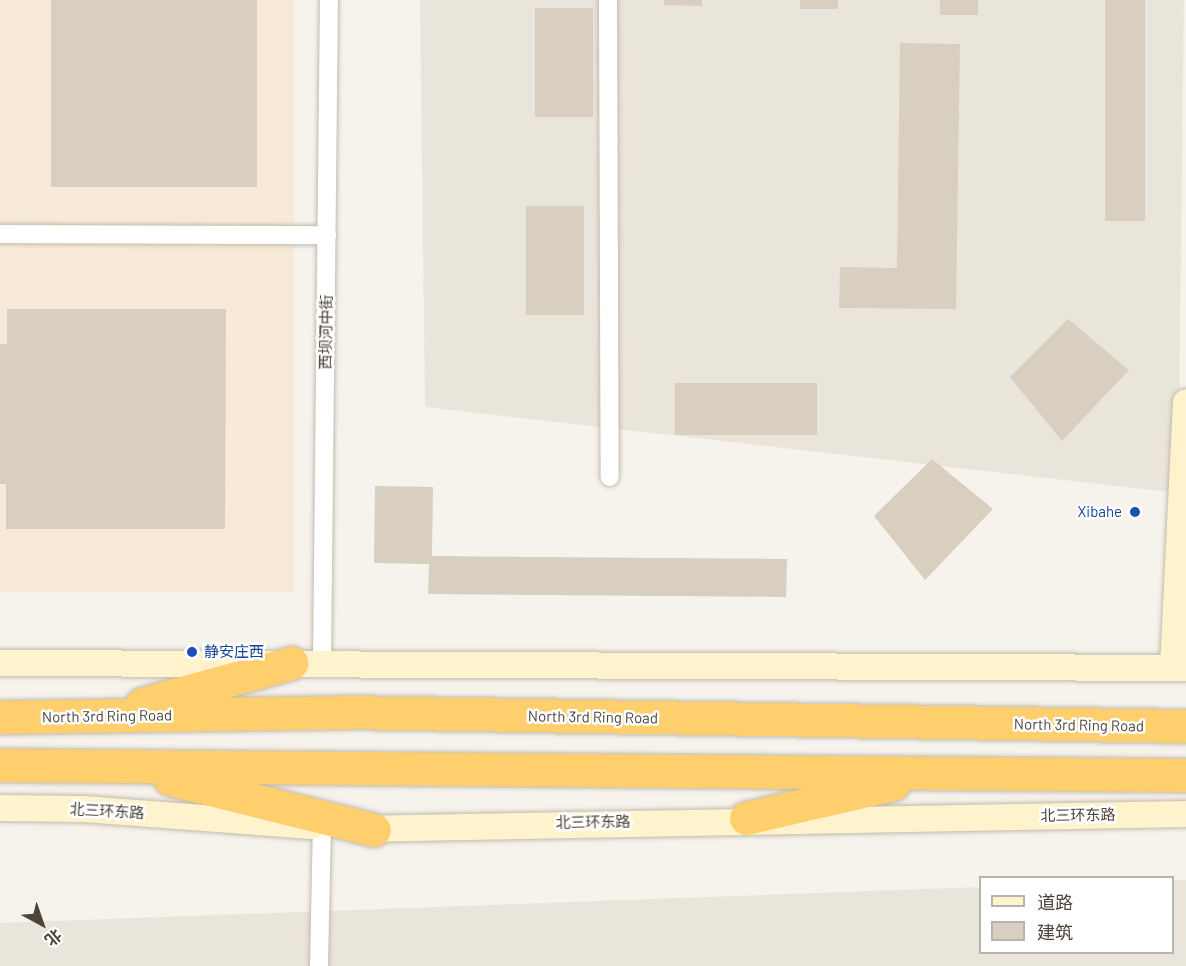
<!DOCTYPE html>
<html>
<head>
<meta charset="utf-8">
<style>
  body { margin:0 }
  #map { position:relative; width:1186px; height:966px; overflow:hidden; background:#f6f3ec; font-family:Barlow,"Noto Sans SC",sans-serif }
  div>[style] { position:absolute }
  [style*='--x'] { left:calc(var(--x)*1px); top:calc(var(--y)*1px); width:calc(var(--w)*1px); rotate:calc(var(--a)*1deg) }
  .residential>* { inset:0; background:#eae5da }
  .commercial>* { inset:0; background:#f7ead8; transform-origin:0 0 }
  .building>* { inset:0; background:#d8cfc1; transform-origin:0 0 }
  .roads { filter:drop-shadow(0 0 2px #c2bbae) drop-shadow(0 0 2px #c2bbae) }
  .street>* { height:18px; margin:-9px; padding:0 9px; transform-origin:9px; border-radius:9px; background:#fff }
  .secondary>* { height:26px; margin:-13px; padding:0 13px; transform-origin:13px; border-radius:13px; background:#fff3cd }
  .highway>* { height:33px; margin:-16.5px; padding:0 16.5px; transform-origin:16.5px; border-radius:16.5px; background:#ffcf6e }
  .dots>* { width:16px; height:16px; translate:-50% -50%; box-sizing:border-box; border:3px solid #fff; border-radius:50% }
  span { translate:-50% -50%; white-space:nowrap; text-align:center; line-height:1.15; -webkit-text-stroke:5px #fff; paint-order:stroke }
  .street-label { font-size:15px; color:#4b4439 }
  .transit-label { font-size:15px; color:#164399 }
  .right { translate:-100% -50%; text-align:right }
  .left { translate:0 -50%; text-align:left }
  .legend { position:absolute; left:979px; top:876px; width:195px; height:78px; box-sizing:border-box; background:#fff; border:2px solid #b7b4b0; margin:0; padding:8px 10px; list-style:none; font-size:18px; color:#4b4439 }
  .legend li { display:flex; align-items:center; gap:12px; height:30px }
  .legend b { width:30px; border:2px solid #b7b4b0 }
  .north { position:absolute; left:12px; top:894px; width:60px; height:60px; -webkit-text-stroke:4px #fff; paint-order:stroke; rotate:140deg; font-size:16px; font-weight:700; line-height:24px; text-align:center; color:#4b4439 }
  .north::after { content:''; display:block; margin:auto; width:21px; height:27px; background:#4b4439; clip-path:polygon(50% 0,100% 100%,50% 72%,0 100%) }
</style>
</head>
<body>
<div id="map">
  <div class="residential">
    <div style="clip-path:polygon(420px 0,1184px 0,1178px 493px,425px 407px)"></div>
    <div style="clip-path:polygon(1173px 880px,1186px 880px,1186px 966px,0 966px,0 923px,980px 887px,980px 952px,1172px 952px)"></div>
  </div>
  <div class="commercial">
    <div style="left:0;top:0;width:294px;height:592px"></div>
  </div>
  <div class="building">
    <div style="left:51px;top:0;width:206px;height:187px"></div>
    <div style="clip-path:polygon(664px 0,702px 0,702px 6px,664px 5px)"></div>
    <div style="left:800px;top:0;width:38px;height:9px"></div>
    <div style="left:940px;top:0;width:38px;height:15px"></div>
    <div style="left:1105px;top:0;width:40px;height:221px"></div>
    <div style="left:593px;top:8px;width:109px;height:58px;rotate:90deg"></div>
    <div style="clip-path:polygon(900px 43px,960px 44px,956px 309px,839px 308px,840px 267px,897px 268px)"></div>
    <div style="left:584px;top:206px;width:109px;height:58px;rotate:90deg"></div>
    <div style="clip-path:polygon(7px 309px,226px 309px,225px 529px,6px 529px,6px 484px,0 484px,0 344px,7px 344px)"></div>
    <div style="clip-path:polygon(1068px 319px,1129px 370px,1062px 441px,1010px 377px)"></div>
    <div style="left:675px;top:383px;width:142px;height:52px"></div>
    <div style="clip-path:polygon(932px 459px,993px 509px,925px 580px,874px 516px)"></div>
    <div style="clip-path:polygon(375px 486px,433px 487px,432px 556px,787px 559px,786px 597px,428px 594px,429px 564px,374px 563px)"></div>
  </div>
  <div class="roads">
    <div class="street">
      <div style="--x:608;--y:0;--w:477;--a:89.8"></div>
      <div style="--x:0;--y:234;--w:327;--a:0.2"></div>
      <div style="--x:322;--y:663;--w:663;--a:-89.4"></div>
      <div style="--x:319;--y:966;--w:140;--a:-88.8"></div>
    </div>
    <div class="secondary">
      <div style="--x:0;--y:663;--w:1186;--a:0.24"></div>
      <div style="--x:1173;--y:668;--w:266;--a:-87.2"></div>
      <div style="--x:0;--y:808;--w:84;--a:0.7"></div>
      <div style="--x:84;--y:809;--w:228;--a:4.3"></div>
      <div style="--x:357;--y:829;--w:829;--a:-1.04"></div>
    </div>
    <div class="highway">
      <div style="--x:142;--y:704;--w:155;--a:-15.4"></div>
      <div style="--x:0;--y:717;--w:344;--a:-0.8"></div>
      <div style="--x:344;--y:712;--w:842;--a:0.95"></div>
      <div style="--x:0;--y:765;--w:1186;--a:0.48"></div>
      <div style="--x:170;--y:779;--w:210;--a:14"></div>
      <div style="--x:746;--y:818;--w:151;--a:-13"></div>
    </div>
  </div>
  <div class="dots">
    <div style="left:1135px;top:512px;background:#1a4fb4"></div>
    <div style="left:192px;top:652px;background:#1a4fb4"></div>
  </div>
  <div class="street-label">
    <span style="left:326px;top:332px;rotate:-89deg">西坝河中街</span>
    <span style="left:107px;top:716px;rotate:-1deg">North 3rd Ring Road</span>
    <span style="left:593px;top:717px;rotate:1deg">North 3rd Ring Road</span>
    <span style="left:1079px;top:725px;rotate:1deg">North 3rd Ring Road</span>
    <span style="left:107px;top:811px;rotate:3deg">北三环东路</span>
    <span style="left:1078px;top:815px;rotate:-1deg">北三环东路</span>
    <span style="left:593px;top:822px;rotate:-1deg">北三环东路</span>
  </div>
  <div class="transit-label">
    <span class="right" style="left:1122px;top:512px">Xibahe</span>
    <span class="left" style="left:204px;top:652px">静安庄西</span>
  </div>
  <ul class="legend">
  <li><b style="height:8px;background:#fff3cd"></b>道路</li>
  <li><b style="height:16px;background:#d8cfc1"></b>建筑</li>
  </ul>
  <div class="north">北</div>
</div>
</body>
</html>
